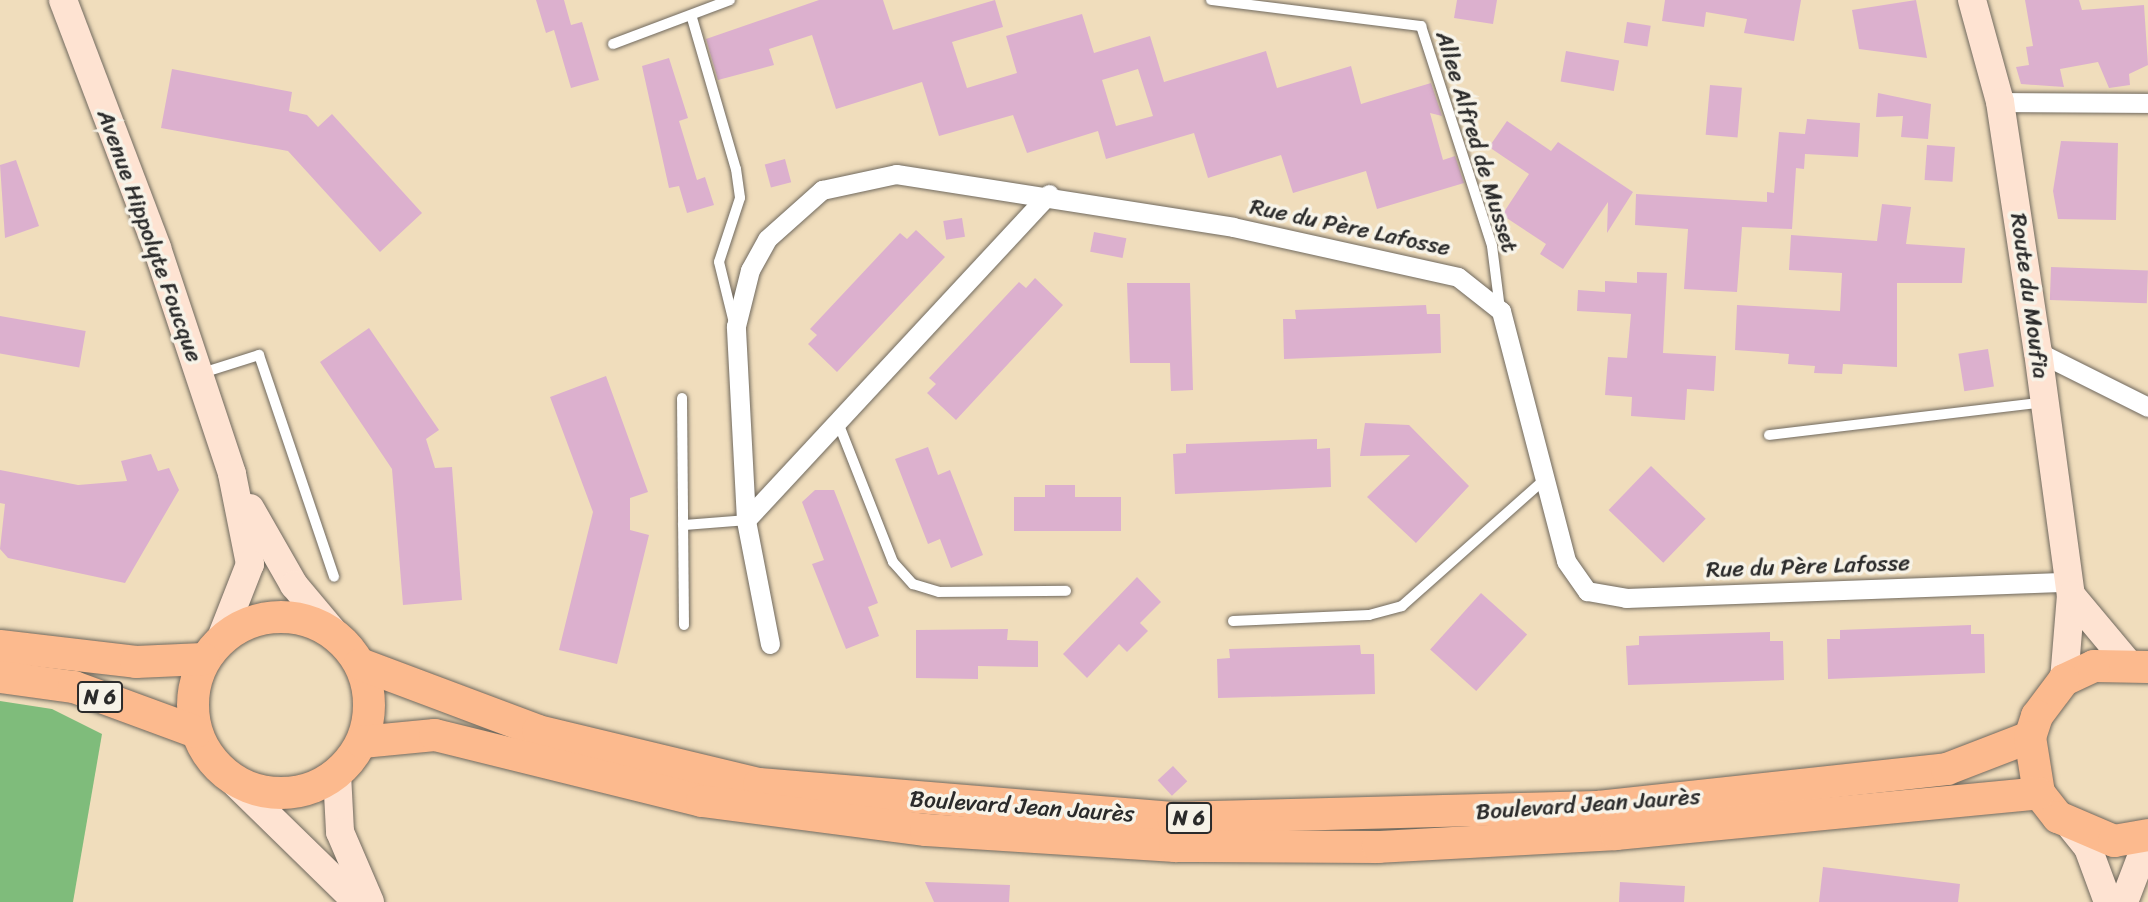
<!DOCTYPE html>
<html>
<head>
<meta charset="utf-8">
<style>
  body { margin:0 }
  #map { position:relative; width:2148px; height:902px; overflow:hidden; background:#f0ddbc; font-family:Sriracha,sans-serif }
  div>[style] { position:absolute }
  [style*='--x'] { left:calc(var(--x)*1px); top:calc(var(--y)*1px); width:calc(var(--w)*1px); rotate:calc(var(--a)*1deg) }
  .forest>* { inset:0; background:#7fbc7b }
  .building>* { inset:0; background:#dcb0ce; transform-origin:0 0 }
  .roads { filter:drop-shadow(0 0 2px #70695e) drop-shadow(0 0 2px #70695e) }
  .lane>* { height:10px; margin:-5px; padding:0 5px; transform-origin:5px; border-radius:5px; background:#fff }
  .street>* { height:19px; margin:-9.5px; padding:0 9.5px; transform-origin:9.5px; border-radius:9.5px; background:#fff }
  .secondary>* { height:28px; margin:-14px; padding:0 14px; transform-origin:14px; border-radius:14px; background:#fee3d2 }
  .primary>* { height:32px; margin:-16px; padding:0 16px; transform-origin:16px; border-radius:16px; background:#fcba8e }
  .primary>.ring { margin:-16px; padding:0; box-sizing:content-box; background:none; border:32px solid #fcba8e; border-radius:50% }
  span { translate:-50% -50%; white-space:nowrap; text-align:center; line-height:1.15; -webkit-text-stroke:7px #f7f3e8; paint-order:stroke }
  .shield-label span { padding:2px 5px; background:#f7f3e8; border:2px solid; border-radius:5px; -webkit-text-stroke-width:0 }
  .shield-label { font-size:21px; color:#2b2b2b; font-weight:700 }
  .street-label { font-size:23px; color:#2b2b2b }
</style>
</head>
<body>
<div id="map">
  <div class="forest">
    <div style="clip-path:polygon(0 701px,52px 709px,102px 734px,73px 902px,0 902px)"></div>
  </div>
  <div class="building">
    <div style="clip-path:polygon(536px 0,564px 0,571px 25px,582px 22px,599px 80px,571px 88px,554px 30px,546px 33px)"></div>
    <div style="clip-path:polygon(evenodd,819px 0,883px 0,893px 30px,995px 0,1003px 27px,952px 42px,967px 88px,1017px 73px,1006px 36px,1082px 14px,1094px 53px,1150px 36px,1164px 82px,1266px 51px,1277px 88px,1351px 66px,1361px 104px,1431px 83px,1442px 116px,1430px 113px,1443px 160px,1455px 156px,1464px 183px,1377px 209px,1366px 171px,1293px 193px,1281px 155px,1208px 178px,1194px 133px,1106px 159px,1098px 131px,1027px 153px,1013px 115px,939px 136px,922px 82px,836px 109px,812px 35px,769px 49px,774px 65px,718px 80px,706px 39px,819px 0,1138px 69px,1153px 116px,1116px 126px,1102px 80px,1138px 69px)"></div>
    <div style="clip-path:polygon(1457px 0,1497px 0,1493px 24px,1454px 18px)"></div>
    <div style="clip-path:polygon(1665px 0,1801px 0,1794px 41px,1744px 33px,1747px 19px,1706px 12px,1704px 27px,1662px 21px)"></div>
    <div style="clip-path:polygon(1916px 0,1927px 58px,1859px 49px,1852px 10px)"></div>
    <div style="clip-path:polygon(2025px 0,2079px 0,2082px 10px,2144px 5px,2148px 65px,2129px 74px,2130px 85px,2109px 88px,2098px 62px,2060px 69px,2064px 87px,2021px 84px,2016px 67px,2029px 65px,2026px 47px,2033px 46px)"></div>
    <div style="left:1627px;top:22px;width:24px;height:21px;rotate:9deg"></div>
    <div style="left:1566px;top:51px;width:54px;height:31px;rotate:10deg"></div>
    <div style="clip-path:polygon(669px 58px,688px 118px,679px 121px,697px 180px,705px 177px,714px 205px,687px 213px,679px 186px,669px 188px,642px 66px)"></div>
    <div style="clip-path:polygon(172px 69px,292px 92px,289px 111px,307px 115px,318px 127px,332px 114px,422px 213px,380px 252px,288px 151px,161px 128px)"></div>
    <div style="left:1710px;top:85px;width:32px;height:50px;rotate:5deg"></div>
    <div style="clip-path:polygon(1878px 93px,1931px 104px,1928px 139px,1901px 137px,1903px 116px,1876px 117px)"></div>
    <div style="clip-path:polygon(1807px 119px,1860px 123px,1858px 157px,1805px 154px,1804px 169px,1796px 168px,1792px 229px,1742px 227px,1737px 292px,1684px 289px,1688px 229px,1635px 225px,1636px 194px,1767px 202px,1767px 192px,1774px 193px,1779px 132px,1805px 134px)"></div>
    <div style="clip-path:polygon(1507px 121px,1551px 151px,1558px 142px,1633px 192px,1607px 233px,1608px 202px,1563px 269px,1540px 254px,1546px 244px,1502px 215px,1529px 174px,1489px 147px)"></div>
    <div style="clip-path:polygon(2061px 141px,2118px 143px,2116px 220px,2058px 219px,2053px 191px)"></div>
    <div style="left:1927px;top:145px;width:28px;height:35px;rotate:4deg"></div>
    <div style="left:785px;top:159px;width:24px;height:21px;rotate:75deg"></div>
    <div style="clip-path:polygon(16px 160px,39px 226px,5px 238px,0 165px)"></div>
    <div style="clip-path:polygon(1882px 204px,1911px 207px,1906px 244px,1965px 248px,1962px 283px,1897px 283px,1897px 367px,1843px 364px,1842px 374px,1814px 373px,1815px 366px,1788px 364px,1789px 354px,1735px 350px,1737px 305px,1840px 311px,1842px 273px,1789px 270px,1791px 235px,1877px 241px)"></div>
    <div style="left:962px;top:218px;width:19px;height:19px;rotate:81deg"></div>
    <div style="clip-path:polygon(916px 230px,945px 257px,837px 372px,808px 344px,817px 335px,810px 329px,900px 233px,907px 239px)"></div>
    <div style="left:1094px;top:232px;width:33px;height:20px;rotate:11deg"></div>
    <div style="left:2051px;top:267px;width:97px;height:33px;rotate:2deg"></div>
    <div style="clip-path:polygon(1637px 272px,1667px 273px,1663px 353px,1716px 356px,1714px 391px,1687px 389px,1685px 420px,1631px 416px,1632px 397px,1605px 395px,1608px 357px,1627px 358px,1631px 314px,1577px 311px,1578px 290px,1605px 292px,1605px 281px,1637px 283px)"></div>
    <div style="clip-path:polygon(1035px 278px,1063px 305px,956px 420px,927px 393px,936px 384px,929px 378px,1019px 282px,1026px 288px)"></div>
    <div style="clip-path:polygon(1127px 283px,1190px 283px,1193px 390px,1171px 391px,1170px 363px,1130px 363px)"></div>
    <div style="clip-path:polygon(1426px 305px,1427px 314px,1440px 314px,1441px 353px,1284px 359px,1283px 319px,1296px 319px,1295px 310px)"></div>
    <div style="left:0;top:316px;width:87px;height:37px;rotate:10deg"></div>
    <div style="clip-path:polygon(369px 328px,439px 430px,426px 439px,435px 468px,452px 467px,462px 600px,403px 605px,392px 469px,320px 362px)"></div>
    <div style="left:1988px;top:349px;width:38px;height:30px;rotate:81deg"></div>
    <div style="clip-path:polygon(606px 376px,648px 492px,630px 498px,630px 530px,649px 535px,617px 664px,559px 650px,593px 512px,550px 397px)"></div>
    <div style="clip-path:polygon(1365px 423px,1409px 425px,1469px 486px,1416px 543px,1367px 497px,1410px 455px,1360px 456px)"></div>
    <div style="clip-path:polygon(1317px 439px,1317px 449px,1330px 448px,1331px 487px,1175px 494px,1173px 454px,1186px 453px,1186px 444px)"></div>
    <div style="clip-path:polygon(928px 447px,938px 475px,950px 470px,983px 555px,951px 568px,940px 539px,928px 544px,895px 459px)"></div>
    <div style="clip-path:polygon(151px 454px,158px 471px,169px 468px,179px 490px,125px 583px,8px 558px,0 549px,5px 504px,0 503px,0 470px,78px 485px,127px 481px,121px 461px)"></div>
    <div style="left:1651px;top:466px;width:76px;height:61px;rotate:44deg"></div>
    <div style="clip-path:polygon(1045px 485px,1075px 485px,1075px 497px,1121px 497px,1121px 531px,1014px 531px,1014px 497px,1045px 497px)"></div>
    <div style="clip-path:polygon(815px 490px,834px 490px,878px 603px,868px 607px,879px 636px,846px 649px,812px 564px,824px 560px,802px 502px)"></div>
    <div style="clip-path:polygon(1137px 577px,1161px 602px,1140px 623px,1148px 631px,1127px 652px,1119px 644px,1087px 678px,1063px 654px)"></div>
    <div style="left:1481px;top:593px;width:62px;height:76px;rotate:42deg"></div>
    <div style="clip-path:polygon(1971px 625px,1971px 634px,1984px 634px,1985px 673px,1828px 679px,1827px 639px,1840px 639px,1840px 630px)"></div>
    <div style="clip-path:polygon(1008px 629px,1007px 640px,1038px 641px,1038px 667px,978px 666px,978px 679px,916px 678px,916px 630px)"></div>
    <div style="clip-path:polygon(1770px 632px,1770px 641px,1783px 641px,1784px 680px,1628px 685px,1626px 646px,1639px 645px,1639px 636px)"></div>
    <div style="clip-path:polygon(1360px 645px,1361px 654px,1374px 654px,1375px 694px,1218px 698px,1217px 659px,1230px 658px,1229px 649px)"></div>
    <div style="left:1173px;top:766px;width:21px;height:21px;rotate:47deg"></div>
    <div style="clip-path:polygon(1823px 867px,1960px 884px,1958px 902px,1819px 902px)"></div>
    <div style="clip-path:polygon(925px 882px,1010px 885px,1009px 902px,934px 902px)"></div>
    <div style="clip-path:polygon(1620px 882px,1685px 886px,1684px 902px,1619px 902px)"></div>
  </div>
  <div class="roads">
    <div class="lane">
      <div style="--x:1211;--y:0;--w:212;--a:7.1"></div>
      <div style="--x:1421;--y:26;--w:231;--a:72.1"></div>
      <div style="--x:1492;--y:246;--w:64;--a:82.8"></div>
      <div style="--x:692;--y:18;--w:157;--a:73.8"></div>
      <div style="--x:736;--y:169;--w:29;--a:82"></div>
      <div style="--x:740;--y:198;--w:67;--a:108.2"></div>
      <div style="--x:719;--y:262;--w:63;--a:76.2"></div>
      <div style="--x:613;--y:44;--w:125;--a:-20.6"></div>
      <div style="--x:199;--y:374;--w:63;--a:-17.6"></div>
      <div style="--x:259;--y:355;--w:234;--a:71.3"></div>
      <div style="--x:682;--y:398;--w:227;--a:89.5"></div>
      <div style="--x:839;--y:425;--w:147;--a:68.5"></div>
      <div style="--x:893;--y:562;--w:30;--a:48"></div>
      <div style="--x:913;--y:584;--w:27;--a:17"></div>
      <div style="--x:939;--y:592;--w:127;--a:-0.5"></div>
      <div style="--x:1769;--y:435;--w:277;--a:-6.8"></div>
      <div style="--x:683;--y:525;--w:63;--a:-4.5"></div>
      <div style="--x:1233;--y:621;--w:136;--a:-2.5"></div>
      <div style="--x:1369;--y:615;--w:34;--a:-15"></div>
      <div style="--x:1402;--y:606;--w:191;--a:-41.6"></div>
    </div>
    <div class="street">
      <div style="--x:2000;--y:102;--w:148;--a:0.4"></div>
      <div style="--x:2038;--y:352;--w:123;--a:26.6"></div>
      <div style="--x:746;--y:520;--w:445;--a:-47.1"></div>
      <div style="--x:770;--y:644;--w:126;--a:-101"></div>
      <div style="--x:746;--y:520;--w:194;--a:-93"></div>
      <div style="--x:736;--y:326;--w:58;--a:-76"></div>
      <div style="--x:750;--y:270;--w:35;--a:-61"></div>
      <div style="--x:767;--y:239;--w:74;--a:-41.7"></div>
      <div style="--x:822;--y:190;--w:76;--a:-12.2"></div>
      <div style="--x:896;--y:174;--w:341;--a:8.9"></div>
      <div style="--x:1233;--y:227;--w:230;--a:12.5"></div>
      <div style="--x:1458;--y:277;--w:55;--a:38.3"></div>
      <div style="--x:1501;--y:311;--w:258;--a:75.4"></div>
      <div style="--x:1566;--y:561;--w:37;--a:55"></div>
      <div style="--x:1587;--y:591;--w:40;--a:10"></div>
      <div style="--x:1626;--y:598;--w:442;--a:-2.1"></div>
    </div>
    <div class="secondary">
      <div style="--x:63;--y:0;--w:265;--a:69.2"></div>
      <div style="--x:157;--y:248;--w:238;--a:71.6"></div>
      <div style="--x:232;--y:474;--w:92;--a:78.7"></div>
      <div style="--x:250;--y:564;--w:79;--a:111.4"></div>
      <div style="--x:1972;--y:0;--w:106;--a:74.6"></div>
      <div style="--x:2000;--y:102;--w:253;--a:81.4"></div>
      <div style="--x:2038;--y:352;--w:245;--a:82.3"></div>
      <div style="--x:2071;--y:595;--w:85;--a:94.7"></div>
      <div style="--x:250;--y:508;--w:89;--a:60.3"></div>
      <div style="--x:294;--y:585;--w:65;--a:50"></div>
      <div style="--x:2071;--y:595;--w:87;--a:50.1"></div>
      <div style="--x:337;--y:774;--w:58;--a:87"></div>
      <div style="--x:340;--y:832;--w:76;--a:66.8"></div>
      <div style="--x:227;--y:775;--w:182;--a:44.3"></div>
      <div style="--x:2072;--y:828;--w:26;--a:51"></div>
      <div style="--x:2088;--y:848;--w:58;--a:69.7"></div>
      <div style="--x:2124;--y:902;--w:67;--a:-69.1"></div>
    </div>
    <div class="primary">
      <div class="ring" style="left:193px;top:617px;width:144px;height:144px"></div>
      <div style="--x:0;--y:646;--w:137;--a:6.7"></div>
      <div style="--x:136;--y:662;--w:68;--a:-2.5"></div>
      <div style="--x:360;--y:664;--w:190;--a:20.6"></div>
      <div style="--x:538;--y:731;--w:227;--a:13.5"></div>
      <div style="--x:759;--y:784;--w:415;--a:4.7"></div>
      <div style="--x:1173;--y:818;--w:425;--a:-1.5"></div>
      <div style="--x:1598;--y:807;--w:351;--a:-6.2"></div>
      <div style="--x:1947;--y:769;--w:89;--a:-21.1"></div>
      <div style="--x:2148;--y:667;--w:54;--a:-178.9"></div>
      <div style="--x:2094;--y:666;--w:33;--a:155"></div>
      <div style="--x:2064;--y:680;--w:45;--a:126.9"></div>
      <div style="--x:2037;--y:716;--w:22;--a:108"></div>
      <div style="--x:2030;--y:737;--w:57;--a:80.9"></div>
      <div style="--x:2039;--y:793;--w:31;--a:52"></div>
      <div style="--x:2058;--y:817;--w:61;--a:23.2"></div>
      <div style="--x:2114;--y:841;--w:35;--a:-10"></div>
      <div style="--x:0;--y:677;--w:75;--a:7.7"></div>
      <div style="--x:74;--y:687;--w:130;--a:20.2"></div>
      <div style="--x:362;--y:742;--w:73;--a:-5.5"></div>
      <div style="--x:435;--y:735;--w:275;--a:13.9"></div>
      <div style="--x:702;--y:801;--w:226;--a:7.4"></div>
      <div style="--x:926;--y:830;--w:250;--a:3.7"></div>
      <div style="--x:1175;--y:846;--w:203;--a:0.3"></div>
      <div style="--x:1378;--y:847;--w:238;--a:-3.1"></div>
      <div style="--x:1616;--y:834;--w:425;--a:-5.5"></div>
    </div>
  </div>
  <div class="shield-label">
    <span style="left:100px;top:697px">N 6</span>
    <span style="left:1189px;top:818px">N 6</span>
  </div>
  <div class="street-label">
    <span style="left:1476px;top:142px;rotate:73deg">Allee Alfred de Musset</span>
    <span style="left:1350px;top:228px;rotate:12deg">Rue du Père Lafosse</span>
    <span style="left:149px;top:236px;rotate:70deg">Avenue Hippolyte Foucque</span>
    <span style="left:2029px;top:296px;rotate:82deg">Route du Moufia</span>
    <span style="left:1808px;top:567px;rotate:-2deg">Rue du Père Lafosse</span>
    <span style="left:1588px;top:805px;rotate:-4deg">Boulevard Jean Jaurès</span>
    <span style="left:1022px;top:807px;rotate:4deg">Boulevard Jean Jaurès</span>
  </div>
</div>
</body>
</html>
